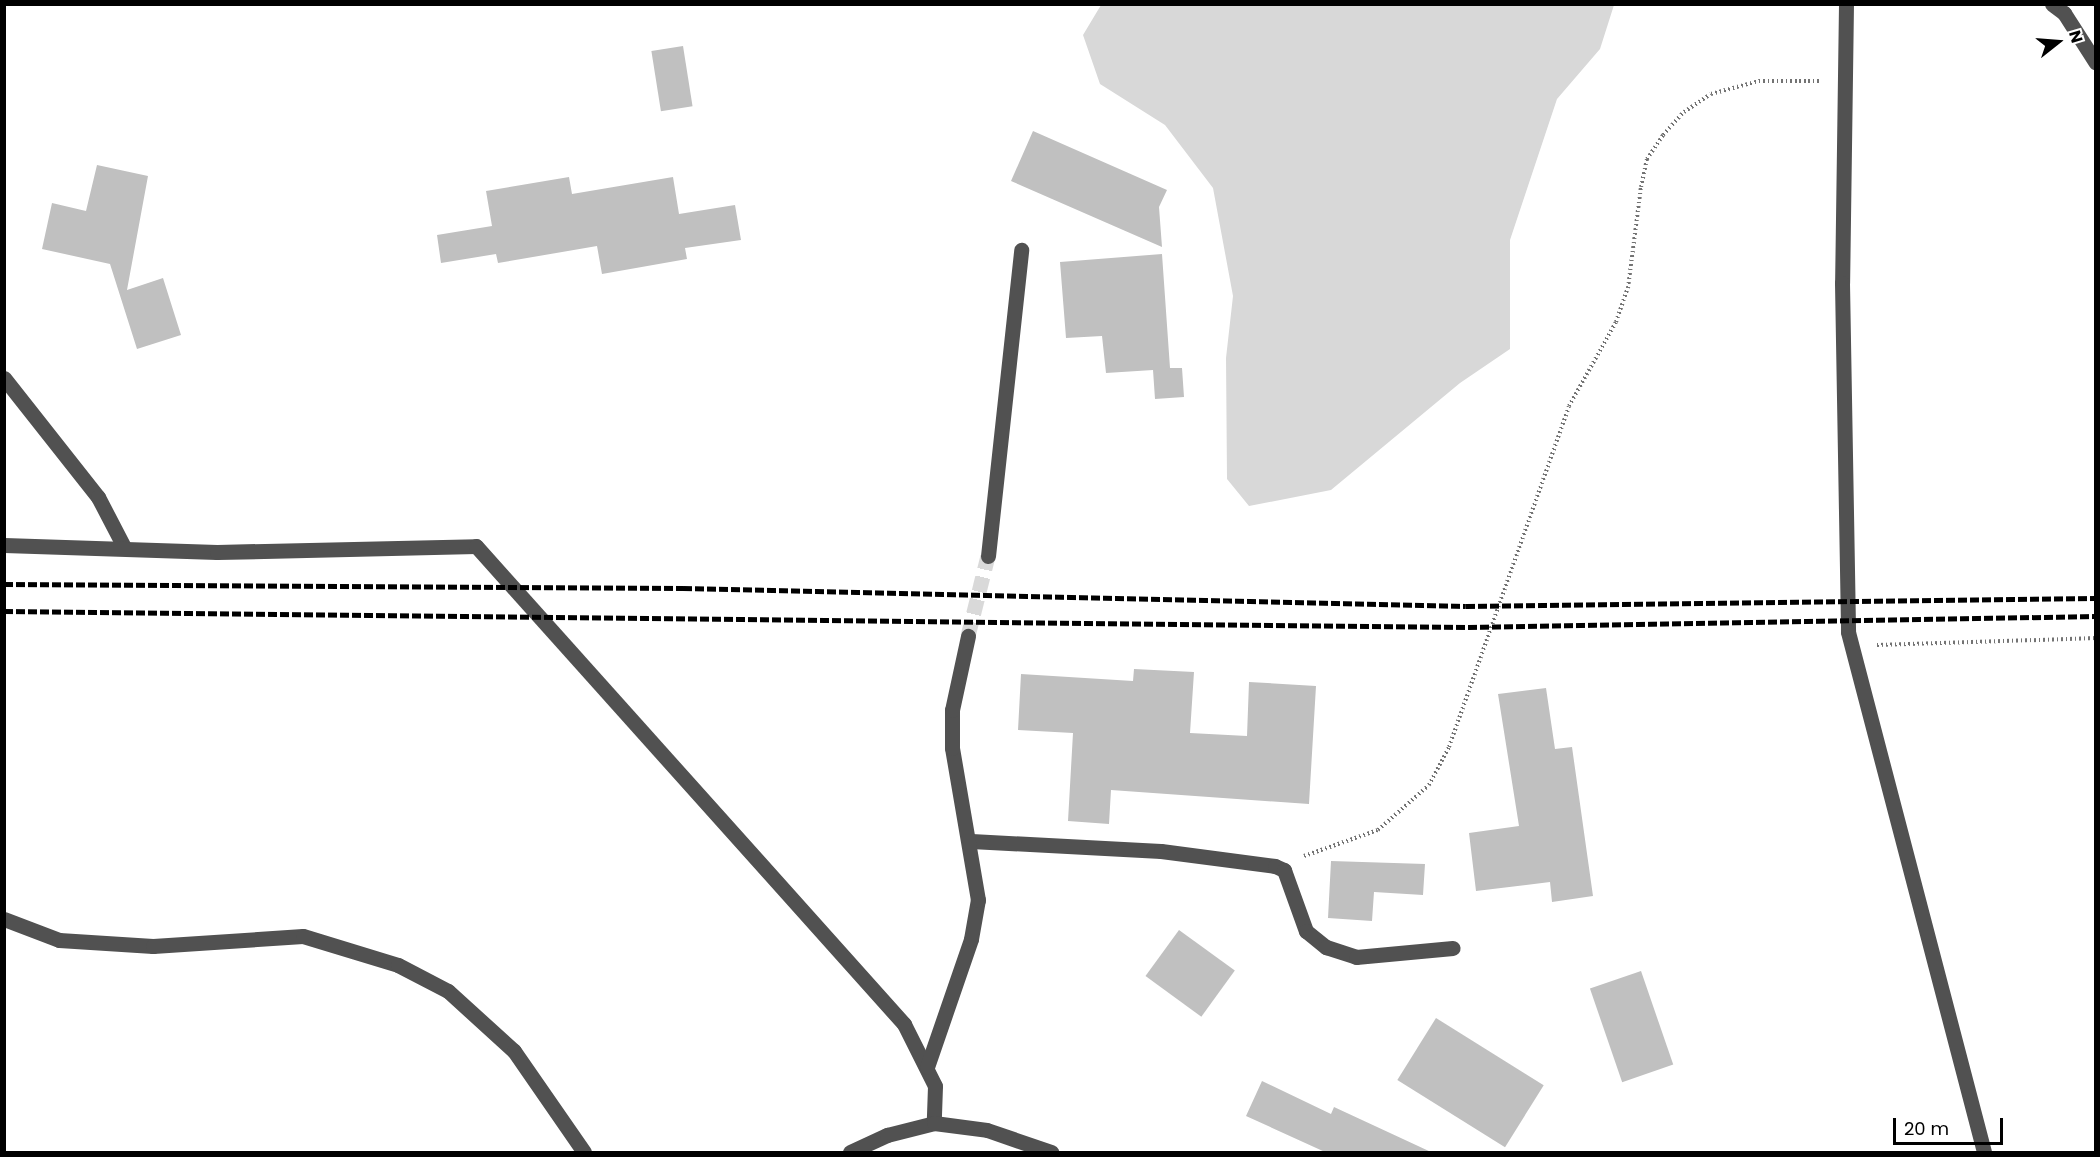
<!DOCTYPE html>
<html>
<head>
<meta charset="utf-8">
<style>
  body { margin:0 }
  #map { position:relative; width:2100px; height:1157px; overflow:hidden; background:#fff; font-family:Poppins,sans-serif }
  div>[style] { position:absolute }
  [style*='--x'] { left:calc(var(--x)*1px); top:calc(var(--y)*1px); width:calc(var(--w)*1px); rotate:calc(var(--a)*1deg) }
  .green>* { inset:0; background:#d8d8d8 }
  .building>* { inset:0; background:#c0c0c0; transform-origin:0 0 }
  .minor-tunnel>* { height:15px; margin-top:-7.5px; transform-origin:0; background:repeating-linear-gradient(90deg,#d9d9d9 0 15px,transparent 0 23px) }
  .path>* { height:4px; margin-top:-2px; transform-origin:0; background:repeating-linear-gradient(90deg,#737373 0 1.5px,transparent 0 4.5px) }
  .minor>* { height:15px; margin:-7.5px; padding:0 7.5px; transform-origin:7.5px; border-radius:7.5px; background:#515151 }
  .rail>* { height:4.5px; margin-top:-2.25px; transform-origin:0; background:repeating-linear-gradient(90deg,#000 0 9px,transparent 0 12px) }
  span { translate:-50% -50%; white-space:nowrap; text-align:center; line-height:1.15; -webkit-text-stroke:5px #fff; paint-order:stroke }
  .frame { position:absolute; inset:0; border:6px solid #000; pointer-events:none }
  .north { position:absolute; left:2028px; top:12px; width:60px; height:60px; -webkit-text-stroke:4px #fff; paint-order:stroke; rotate:73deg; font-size:16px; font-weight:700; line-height:24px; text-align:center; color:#000 }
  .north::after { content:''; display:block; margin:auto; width:21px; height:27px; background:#000; clip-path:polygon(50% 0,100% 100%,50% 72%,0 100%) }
  .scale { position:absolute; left:1893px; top:1118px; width:110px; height:27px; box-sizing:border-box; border:3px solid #000; border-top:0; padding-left:8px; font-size:18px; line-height:21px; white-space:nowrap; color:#000; -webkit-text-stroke:4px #fff; paint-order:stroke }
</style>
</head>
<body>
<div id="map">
  <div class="green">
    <div style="clip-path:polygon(1101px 5px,1614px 5px,1600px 49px,1557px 99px,1510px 240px,1510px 349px,1460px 383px,1331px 490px,1249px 506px,1227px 479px,1226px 358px,1233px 296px,1213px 188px,1165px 125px,1100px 84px,1083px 35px)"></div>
  </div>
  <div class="building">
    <div style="left:683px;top:46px;width:61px;height:32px;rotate:81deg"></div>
    <div style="clip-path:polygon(1033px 131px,1167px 190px,1159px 207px,1162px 247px,1011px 181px)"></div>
    <div style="clip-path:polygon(97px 165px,148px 176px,127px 290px,163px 278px,181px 335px,137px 349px,110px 264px,42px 249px,52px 203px,86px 211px)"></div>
    <div style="clip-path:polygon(569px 177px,572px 194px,673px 177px,679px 214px,735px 205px,741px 240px,685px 248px,687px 259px,602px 274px,597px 246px,498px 263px,496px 254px,441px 263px,437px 235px,492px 226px,486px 191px)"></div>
    <div style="clip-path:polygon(1162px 254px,1170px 368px,1182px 368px,1184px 397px,1155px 399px,1153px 370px,1106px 373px,1102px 336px,1066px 338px,1060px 262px)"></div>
    <div style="clip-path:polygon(1134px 669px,1194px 672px,1190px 733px,1247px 736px,1249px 682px,1316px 686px,1309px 804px,1111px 790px,1109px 824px,1068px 821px,1073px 733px,1018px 730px,1021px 674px,1133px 681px)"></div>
    <div style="clip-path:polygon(1546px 688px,1555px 749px,1572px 747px,1593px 896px,1552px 902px,1550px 882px,1476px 891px,1469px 833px,1519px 826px,1498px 694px)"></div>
    <div style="clip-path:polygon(1331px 861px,1425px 864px,1423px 895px,1374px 892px,1372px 921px,1328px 918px)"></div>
    <div style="left:1179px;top:930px;width:69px;height:57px;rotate:36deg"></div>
    <div style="left:1641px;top:971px;width:99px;height:54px;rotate:71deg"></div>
    <div style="left:1436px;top:1018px;width:127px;height:73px;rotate:32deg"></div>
    <div style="clip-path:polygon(1262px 1081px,1331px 1114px,1334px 1107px,1431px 1152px,1325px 1152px,1246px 1116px)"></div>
  </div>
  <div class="minor-tunnel">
    <div style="--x:968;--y:636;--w:82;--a:-76"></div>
  </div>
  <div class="path">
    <div style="--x:1877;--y:645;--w:219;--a:-1.8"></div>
    <div style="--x:1304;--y:856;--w:78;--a:-19.4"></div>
    <div style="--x:1378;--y:830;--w:68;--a:-41.4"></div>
    <div style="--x:1429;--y:785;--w:43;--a:-62.2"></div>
    <div style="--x:1449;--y:747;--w:361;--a:-70.6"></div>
    <div style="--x:1569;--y:406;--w:96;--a:-60.8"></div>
    <div style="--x:1616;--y:322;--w:36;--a:-71"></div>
    <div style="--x:1628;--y:288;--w:102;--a:-82.7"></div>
    <div style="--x:1641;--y:187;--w:29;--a:-78"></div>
    <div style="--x:1647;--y:159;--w:29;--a:-56"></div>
    <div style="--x:1663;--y:135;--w:31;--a:-48"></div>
    <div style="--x:1684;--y:112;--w:32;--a:-34"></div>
    <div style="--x:1711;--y:94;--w:50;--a:-15.2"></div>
    <div style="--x:1759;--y:81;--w:60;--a:0"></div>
  </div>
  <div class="minor">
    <div style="--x:1846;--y:4;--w:279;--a:90.8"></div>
    <div style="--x:1842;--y:283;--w:349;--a:89"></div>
    <div style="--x:1848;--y:632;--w:537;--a:75.34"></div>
    <div style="--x:2052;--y:4;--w:15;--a:37"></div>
    <div style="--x:2064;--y:13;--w:59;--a:57.4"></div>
    <div style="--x:4;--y:378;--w:152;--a:51.7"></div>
    <div style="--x:98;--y:497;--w:54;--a:62.5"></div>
    <div style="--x:4;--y:545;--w:213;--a:1.9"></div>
    <div style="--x:217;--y:552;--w:259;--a:-1.3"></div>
    <div style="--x:476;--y:546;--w:642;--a:48.16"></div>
    <div style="--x:904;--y:1024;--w:69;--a:63.4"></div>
    <div style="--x:935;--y:1086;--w:37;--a:92"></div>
    <div style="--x:988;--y:556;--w:308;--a:-83.8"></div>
    <div style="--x:971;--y:841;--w:190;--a:3"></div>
    <div style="--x:1161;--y:851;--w:115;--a:7.5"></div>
    <div style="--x:1275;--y:866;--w:10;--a:24"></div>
    <div style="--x:1284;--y:870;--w:65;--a:70.2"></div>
    <div style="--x:1306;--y:931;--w:26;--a:39"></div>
    <div style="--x:1326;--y:947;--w:32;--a:18"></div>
    <div style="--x:1356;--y:957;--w:97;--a:-5.3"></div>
    <div style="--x:4;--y:919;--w:59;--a:20.9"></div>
    <div style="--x:59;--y:940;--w:94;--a:3.7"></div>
    <div style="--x:153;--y:946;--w:150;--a:-3.8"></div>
    <div style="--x:303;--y:936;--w:99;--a:17"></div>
    <div style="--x:398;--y:965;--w:56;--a:27.5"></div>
    <div style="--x:448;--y:991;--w:89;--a:42.3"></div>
    <div style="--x:514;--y:1051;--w:123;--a:55.3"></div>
    <div style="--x:927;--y:1067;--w:135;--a:-71"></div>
    <div style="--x:971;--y:939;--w:40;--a:-80"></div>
    <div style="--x:978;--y:900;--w:154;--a:-99.7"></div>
    <div style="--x:952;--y:748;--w:38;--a:-90"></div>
    <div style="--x:952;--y:710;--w:76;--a:-77.8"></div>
    <div style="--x:850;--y:1152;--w:41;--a:-24.7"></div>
    <div style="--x:887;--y:1135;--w:49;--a:-14.3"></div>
    <div style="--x:934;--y:1123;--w:53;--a:7.5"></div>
    <div style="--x:987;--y:1130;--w:68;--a:19"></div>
  </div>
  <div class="rail">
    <div style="--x:4;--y:584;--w:679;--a:0.34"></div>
    <div style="--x:683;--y:588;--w:783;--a:1.32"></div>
    <div style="--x:1466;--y:606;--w:630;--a:-0.73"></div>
    <div style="--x:4;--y:611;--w:1464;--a:0.63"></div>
    <div style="--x:1468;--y:627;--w:628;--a:-1"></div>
  </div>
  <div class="frame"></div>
  <div class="north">N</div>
  <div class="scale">20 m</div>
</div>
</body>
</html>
